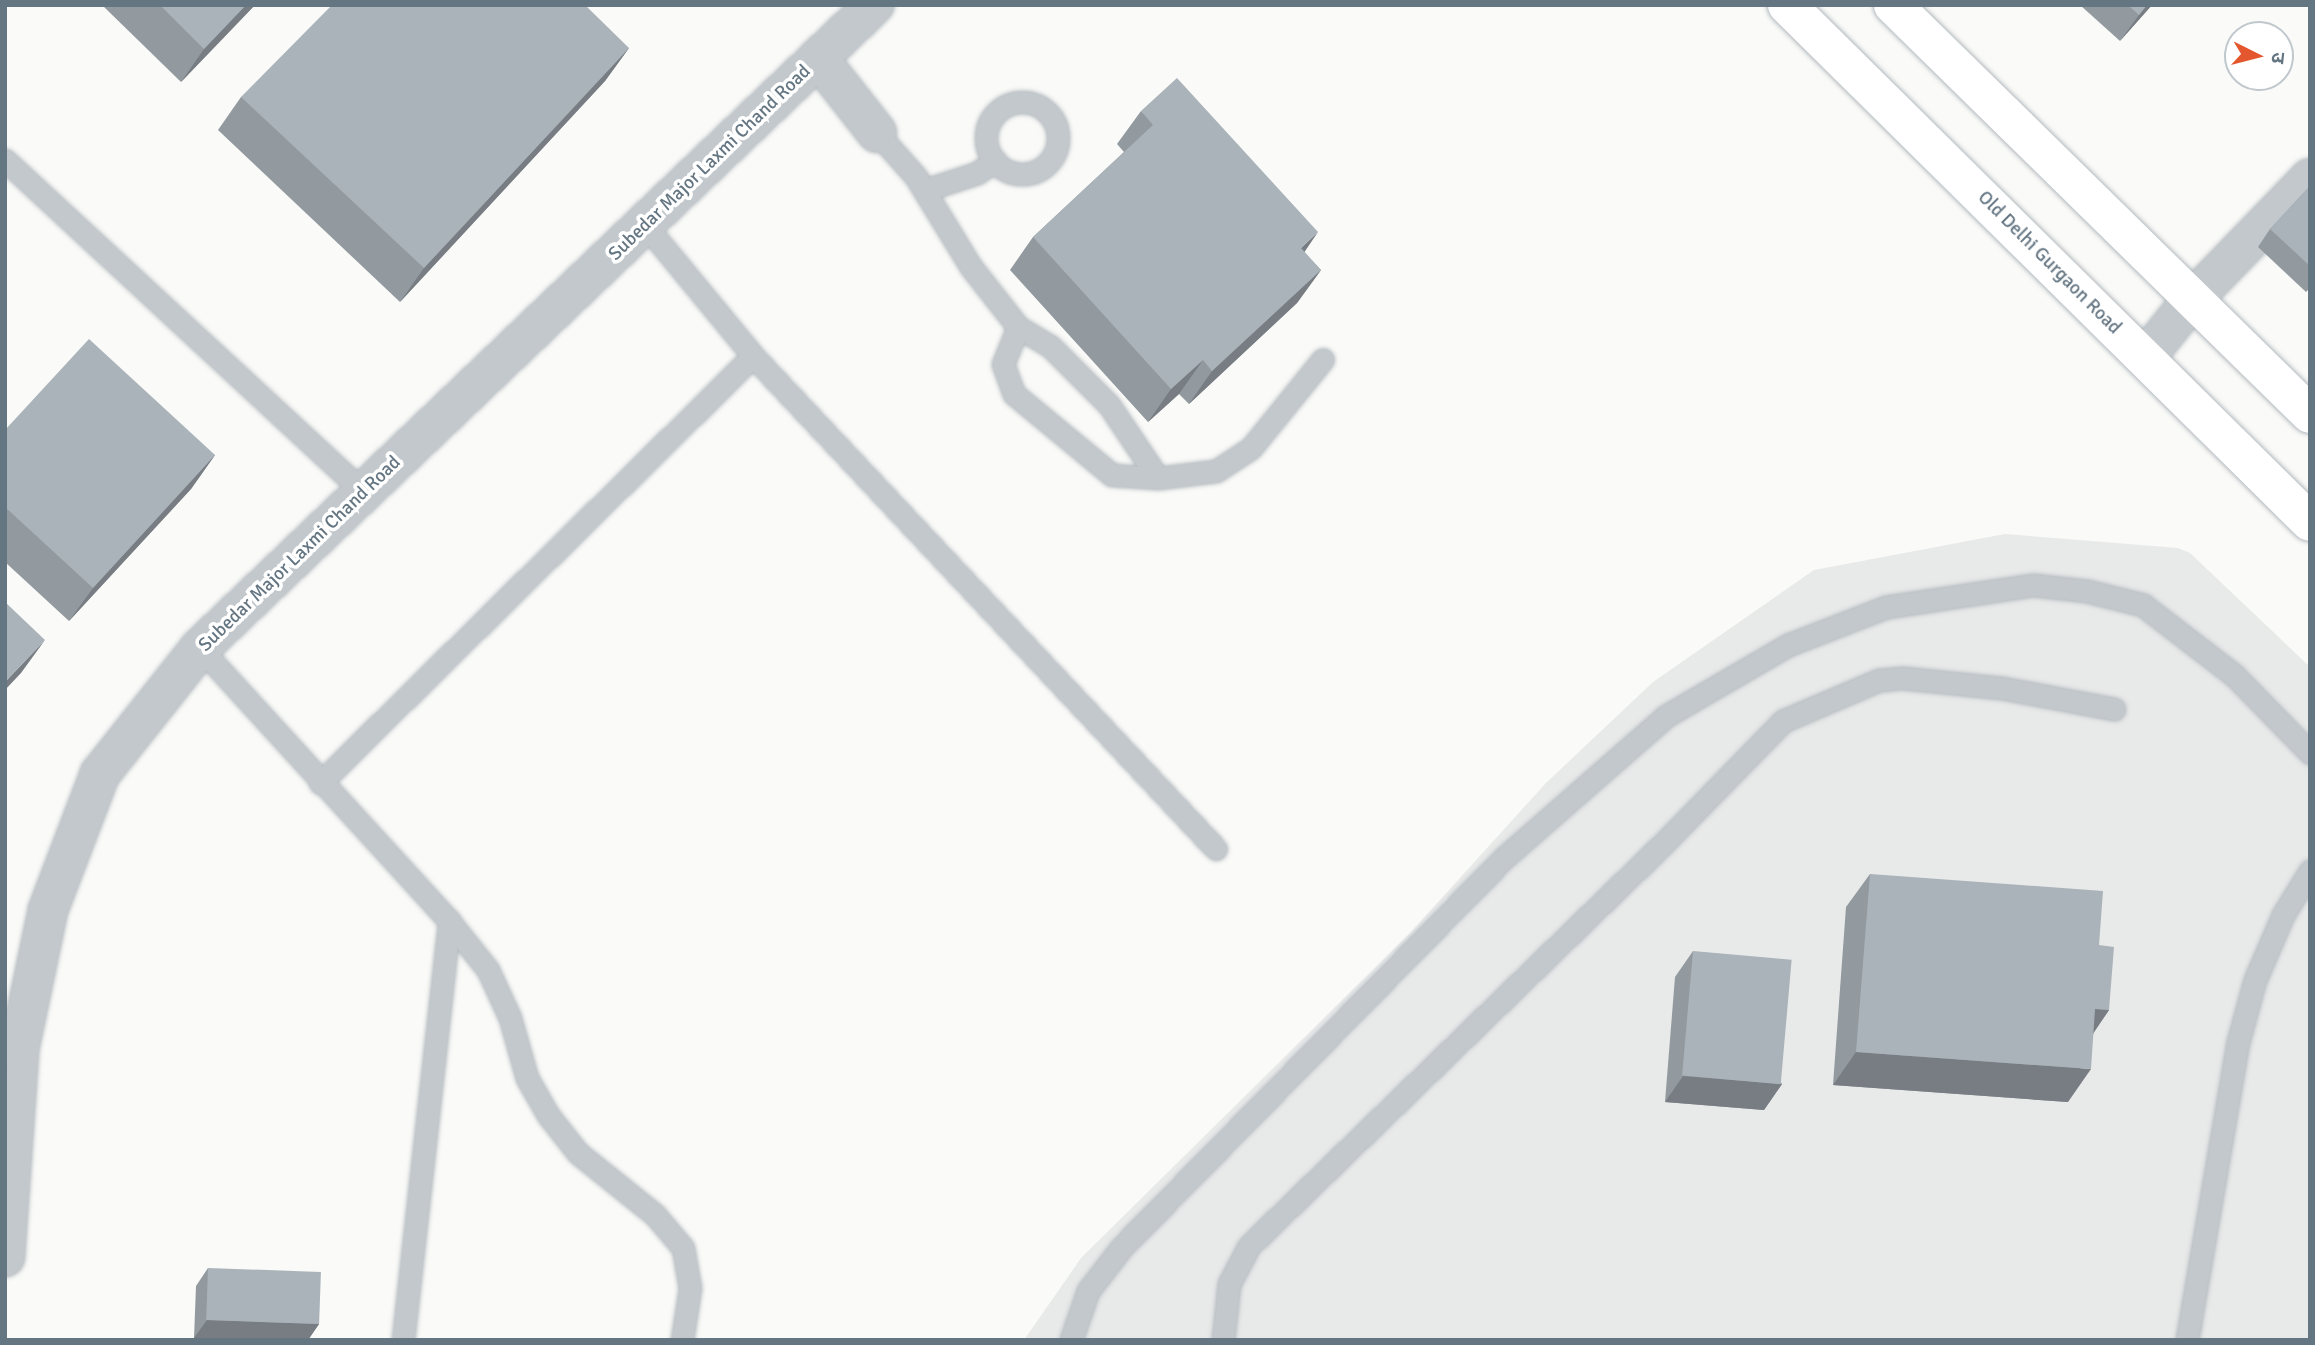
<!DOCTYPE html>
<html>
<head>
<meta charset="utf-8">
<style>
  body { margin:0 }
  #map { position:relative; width:2315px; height:1345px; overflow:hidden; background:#fafaf8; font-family:Signika,"Noto Sans Devanagari",sans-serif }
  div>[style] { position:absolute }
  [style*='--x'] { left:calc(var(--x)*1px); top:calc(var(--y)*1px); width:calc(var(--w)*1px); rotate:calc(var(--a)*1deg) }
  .built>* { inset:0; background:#e8e9e9 }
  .roads { filter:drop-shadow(0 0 2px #b3babf) drop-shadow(0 0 2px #b3babf) }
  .service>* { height:21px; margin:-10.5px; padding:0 10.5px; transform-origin:10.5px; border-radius:10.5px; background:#c3c8cc }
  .service>.ring { margin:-10.5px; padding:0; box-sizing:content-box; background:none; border:21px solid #c3c8cc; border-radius:50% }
  .minor>* { height:38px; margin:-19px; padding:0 19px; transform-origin:19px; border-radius:19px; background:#c3c8cc }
  .secondary>* { height:38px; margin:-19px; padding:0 19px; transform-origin:19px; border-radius:19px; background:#fff }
  .wall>* { inset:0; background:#929a9f }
  .shaded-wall>* { inset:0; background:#777d82 }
  .building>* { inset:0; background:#aab3b9; transform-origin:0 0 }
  span { translate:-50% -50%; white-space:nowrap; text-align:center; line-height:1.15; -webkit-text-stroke:7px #fff; paint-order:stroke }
  .street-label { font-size:19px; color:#657683 }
  .frame { position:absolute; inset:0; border:7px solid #657683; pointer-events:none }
  .north { position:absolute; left:2224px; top:21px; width:70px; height:70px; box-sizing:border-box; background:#fff; border:2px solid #c1c8cd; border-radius:50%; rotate:96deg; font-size:19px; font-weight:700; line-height:28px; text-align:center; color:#657683 }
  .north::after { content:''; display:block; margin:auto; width:24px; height:32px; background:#e4572e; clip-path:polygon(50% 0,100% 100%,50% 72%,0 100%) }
</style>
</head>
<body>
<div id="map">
  <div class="built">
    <div style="clip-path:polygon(2005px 534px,2178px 548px,2190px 553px,2310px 667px,2310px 1340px,1024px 1340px,1081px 1258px,1410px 933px,1546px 783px,1653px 682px,1814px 570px)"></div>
  </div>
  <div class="roads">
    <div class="service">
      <div class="ring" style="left:986px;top:102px;width:51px;height:51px"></div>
      <div style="--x:877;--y:133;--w:59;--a:48.4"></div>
      <div style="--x:916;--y:177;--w:105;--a:58.6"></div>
      <div style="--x:971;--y:267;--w:76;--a:51.9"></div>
      <div style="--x:1018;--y:327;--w:37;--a:31"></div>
      <div style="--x:1050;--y:346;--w:83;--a:45"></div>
      <div style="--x:1109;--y:405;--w:88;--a:56.1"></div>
      <div style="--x:5;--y:160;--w:490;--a:42.8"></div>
      <div style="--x:925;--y:190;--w:55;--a:-18.1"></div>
      <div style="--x:977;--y:173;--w:22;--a:-34"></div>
      <div style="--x:646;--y:226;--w:168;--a:50.5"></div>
      <div style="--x:753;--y:356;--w:676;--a:46.8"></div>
      <div style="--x:1018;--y:327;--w:40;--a:112"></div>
      <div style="--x:1003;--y:364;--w:32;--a:70"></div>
      <div style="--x:1014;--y:394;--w:127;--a:39.6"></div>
      <div style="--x:1112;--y:475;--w:46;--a:3.7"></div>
      <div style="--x:1158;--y:478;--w:58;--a:-6.9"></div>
      <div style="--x:1216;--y:471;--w:42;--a:-33.3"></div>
      <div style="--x:1251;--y:448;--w:114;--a:-51"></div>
      <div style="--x:200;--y:648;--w:369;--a:47.6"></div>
      <div style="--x:449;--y:921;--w:63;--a:51.5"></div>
      <div style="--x:488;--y:970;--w:53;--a:65.4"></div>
      <div style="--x:510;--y:1018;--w:62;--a:74.2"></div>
      <div style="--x:527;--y:1078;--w:43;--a:60.4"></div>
      <div style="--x:548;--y:1115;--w:48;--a:51.7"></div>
      <div style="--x:578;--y:1153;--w:99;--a:38.8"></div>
      <div style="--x:655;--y:1215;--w:43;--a:49.7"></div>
      <div style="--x:683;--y:1248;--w:41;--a:80.1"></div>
      <div style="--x:690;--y:1288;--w:53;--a:98.7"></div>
      <div style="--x:320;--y:783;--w:608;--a:-44.6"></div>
      <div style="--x:403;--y:1340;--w:422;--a:-83.7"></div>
      <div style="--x:1071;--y:1340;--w:52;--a:-70.9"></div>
      <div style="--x:1088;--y:1291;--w:56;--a:-52.3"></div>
      <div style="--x:1122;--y:1247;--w:545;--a:-45.52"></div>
      <div style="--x:1504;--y:858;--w:215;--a:-41.2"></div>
      <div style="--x:1666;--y:716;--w:141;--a:-30.2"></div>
      <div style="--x:1788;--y:645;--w:105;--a:-21.2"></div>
      <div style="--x:1886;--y:607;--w:149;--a:-8.5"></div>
      <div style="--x:2033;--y:585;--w:54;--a:6.3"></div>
      <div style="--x:2087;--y:591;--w:58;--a:14"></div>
      <div style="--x:2143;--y:605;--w:115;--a:37.6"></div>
      <div style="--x:2234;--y:675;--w:109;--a:45.7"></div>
      <div style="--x:1223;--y:1340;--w:56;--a:-83.9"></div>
      <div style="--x:1229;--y:1284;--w:43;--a:-62.2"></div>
      <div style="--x:1249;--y:1246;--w:577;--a:-44.16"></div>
      <div style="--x:1663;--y:844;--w:172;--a:-45.7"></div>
      <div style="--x:1783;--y:721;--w:104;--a:-23.1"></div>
      <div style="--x:1879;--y:680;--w:24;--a:-5"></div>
      <div style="--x:1903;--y:678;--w:100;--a:5.8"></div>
      <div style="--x:2002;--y:688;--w:114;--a:10.6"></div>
      <div style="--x:2187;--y:1340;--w:302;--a:-80.3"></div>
      <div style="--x:2238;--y:1042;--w:64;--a:-74.7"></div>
      <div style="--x:2255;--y:980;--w:71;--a:-66.7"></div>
      <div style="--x:2283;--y:915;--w:52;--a:-58.5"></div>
    </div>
    <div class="minor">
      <div style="--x:818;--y:58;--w:95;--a:51.8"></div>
      <div style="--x:2145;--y:358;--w:73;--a:-51.1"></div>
      <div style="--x:2191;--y:301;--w:171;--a:-45.9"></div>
      <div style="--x:5;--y:1257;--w:208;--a:-86.1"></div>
      <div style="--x:19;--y:1049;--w:142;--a:-78.2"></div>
      <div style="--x:48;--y:910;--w:146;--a:-69.1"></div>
      <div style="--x:100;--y:774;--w:161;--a:-51.6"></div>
      <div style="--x:200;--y:648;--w:932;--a:-43.65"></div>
    </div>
    <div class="secondary">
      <div style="--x:1787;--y:5;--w:735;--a:44.67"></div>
      <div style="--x:1893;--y:5;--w:584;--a:44.45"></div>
    </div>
  </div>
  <div class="wall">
    <div style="clip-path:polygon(102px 5px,255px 5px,181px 82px)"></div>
    <div style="clip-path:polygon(2080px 5px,2152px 5px,2120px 41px)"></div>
    <div style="clip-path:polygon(629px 48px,605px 81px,400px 302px,218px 130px,241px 97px)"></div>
    <div style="clip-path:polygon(1141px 111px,1304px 252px,1321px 270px,1297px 303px,1189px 404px,1179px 394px,1148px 422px,1010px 270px,1033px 237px,1124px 152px,1117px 144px)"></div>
    <div style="clip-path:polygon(2310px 186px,2310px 288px,2306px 292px,2258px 247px,2270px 229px)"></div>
    <div style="clip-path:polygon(5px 430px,215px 455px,191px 489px,69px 621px,5px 562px)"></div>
    <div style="clip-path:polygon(1870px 874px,2099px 945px,2109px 1010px,2094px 1032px,2068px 1102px,1833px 1085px,1846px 907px)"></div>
    <div style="clip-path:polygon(1693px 951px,1782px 1084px,1764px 1110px,1665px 1102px,1675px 977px)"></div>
    <div style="clip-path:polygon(208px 1268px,319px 1324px,308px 1340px,241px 1340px,194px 1338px,196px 1286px)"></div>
  </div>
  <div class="shaded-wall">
    <div style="clip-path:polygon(246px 5px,255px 5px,181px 82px,204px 49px)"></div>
    <div style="clip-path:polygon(2147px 5px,2152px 5px,2120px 41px,2139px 15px)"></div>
    <div style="clip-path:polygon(629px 48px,605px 81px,400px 302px,424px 268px)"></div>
    <div style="clip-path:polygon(1318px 232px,1295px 266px,1301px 248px)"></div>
    <div style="clip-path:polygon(1321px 270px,1297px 303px,1189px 404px,1212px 371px)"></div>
    <div style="clip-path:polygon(1203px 360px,1179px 394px,1148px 422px,1171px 389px)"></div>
    <div style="clip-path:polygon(215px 455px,191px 489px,69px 621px,93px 588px)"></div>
    <div style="clip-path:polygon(45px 640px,21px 673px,5px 690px,5px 682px)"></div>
    <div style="clip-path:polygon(2095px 1009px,2109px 1010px,2086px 1044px)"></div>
    <div style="clip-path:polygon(1856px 1052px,2091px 1069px,2068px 1102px,1833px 1085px)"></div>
    <div style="clip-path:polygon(1683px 1076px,1782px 1084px,1764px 1110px,1665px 1102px)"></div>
    <div style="clip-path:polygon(207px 1320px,319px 1324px,308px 1340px,241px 1340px,194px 1338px)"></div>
  </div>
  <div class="building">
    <div style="clip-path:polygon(160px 5px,246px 5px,204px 49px)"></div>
    <div style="clip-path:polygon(332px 5px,585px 5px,629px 48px,424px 268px,241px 97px)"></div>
    <div style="clip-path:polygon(2128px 5px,2147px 5px,2139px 15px)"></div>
    <div style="clip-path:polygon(1177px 78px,1318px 232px,1301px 248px,1321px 270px,1212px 371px,1203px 360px,1171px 389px,1033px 237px,1153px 125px,1141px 111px)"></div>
    <div style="clip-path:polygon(2310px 186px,2310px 266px,2270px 229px)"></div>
    <div style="clip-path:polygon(89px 339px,215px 455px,93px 588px,5px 507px,5px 430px)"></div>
    <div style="clip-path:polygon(5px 602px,45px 640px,5px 682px)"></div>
    <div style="clip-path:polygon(1870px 874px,2103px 891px,2099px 945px,2114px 947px,2109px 1010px,2095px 1009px,2091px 1069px,1856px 1052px)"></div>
    <div style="left:1693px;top:951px;width:99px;height:125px;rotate:5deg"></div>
    <div style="left:208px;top:1268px;width:113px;height:52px;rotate:2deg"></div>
  </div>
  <div class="street-label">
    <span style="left:710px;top:163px;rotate:-44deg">Subedar Major Laxmi Chand Road</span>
    <span style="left:2049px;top:263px;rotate:45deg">Old Delhi Gurgaon Road</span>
    <span style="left:300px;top:554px;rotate:-44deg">Subedar Major Laxmi Chand Road</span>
  </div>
  <div class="frame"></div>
  <div class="north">उ</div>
</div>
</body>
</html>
